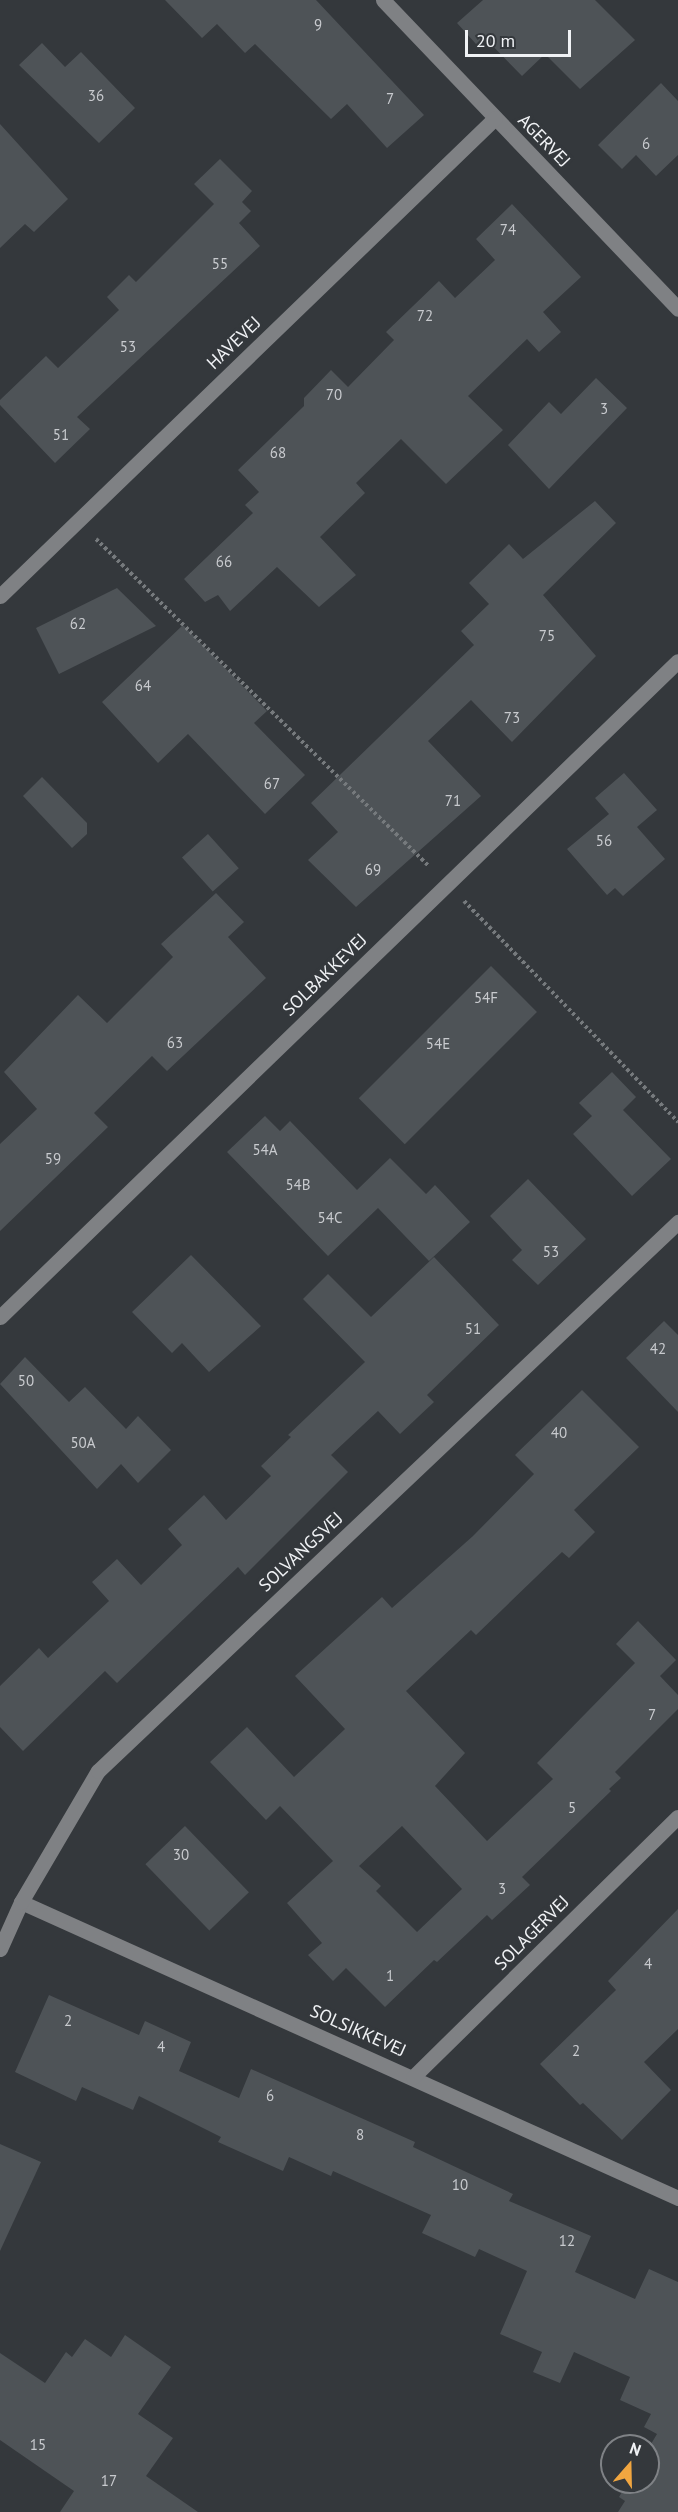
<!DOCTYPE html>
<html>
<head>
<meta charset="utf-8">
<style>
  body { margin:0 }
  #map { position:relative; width:678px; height:2512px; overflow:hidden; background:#34383c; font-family:"PT Sans",sans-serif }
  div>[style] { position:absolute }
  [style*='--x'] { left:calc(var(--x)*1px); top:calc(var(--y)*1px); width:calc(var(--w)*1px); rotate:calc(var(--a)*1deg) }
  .building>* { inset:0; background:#4e5357; transform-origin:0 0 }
  .path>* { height:4px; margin-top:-2px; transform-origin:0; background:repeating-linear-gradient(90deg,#767a7d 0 3px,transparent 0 6px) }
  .minor>* { height:15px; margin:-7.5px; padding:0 7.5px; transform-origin:7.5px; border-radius:7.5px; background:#7f8184 }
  span { translate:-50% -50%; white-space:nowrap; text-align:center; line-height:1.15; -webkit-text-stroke:6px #34383c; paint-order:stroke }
  .number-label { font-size:15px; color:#c8cace }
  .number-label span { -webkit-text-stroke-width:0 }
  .street-label { font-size:18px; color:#f0f2f5 }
  .north { position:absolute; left:600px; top:2434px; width:60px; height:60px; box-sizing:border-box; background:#34383c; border:2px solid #7f8286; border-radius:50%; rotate:20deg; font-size:16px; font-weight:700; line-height:24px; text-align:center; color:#f0f2f5 }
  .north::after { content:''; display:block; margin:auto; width:21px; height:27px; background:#f1a640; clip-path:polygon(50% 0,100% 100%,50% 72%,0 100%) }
  .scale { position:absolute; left:465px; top:30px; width:106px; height:27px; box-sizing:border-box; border:3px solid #f0f2f5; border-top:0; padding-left:8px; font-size:18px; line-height:21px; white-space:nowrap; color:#f0f2f5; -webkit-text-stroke:4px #34383c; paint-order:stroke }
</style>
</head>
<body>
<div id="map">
  <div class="building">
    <div style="clip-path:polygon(165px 0,316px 0,424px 115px,387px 148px,347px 104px,331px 119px,255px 44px,245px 53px,217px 24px,202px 38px)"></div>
    <div style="clip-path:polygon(483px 0,595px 0,635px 40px,580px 89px,545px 54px,522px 76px,484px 37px,476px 44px,457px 23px)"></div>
    <div style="clip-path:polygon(42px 43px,65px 67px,81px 52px,135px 108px,99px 143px,19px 65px)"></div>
    <div style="clip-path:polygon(661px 83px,678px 101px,678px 155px,656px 176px,636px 155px,622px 169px,598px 145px)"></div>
    <div style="clip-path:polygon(0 124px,68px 199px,34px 232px,25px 224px,0 248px)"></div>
    <div style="clip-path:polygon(220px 159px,252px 191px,242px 202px,251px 211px,239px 223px,260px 246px,77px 417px,90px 429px,55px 463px,0 405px,0 400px,46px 356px,58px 368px,119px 310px,107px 297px,129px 275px,136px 282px,214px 204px,194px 184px)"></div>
    <div style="clip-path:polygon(512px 204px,581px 277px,543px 312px,561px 332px,539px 352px,527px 339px,468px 396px,503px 430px,446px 484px,401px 439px,356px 483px,365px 493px,320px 537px,356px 575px,319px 607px,277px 567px,230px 611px,218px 595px,205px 602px,184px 579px,253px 513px,245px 505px,259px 492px,238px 470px,304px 406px,304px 398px,331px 370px,348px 387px,394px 340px,386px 332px,439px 281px,455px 298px,495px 260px,476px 239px)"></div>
    <div style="clip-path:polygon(596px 378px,627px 408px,549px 489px,508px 445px,549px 402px,561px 414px)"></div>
    <div style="clip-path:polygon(595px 501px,616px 523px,543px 595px,596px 656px,512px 742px,471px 700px,428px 741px,481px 796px,356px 907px,308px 860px,338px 832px,311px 803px,474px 645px,461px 631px,489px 604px,469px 583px,509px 544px,523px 559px)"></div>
    <div style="clip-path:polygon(117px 588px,156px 626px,59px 674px,36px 628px)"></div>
    <div style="clip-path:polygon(183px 625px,267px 711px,254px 723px,305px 775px,265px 814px,188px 734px,158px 763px,102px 702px)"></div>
    <div style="clip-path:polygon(624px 773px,657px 810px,637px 827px,665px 859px,623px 896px,615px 888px,607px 895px,567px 849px,609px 814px,595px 798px)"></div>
    <div style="clip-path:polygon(42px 777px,87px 823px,87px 834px,72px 848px,23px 796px)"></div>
    <div style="left:208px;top:834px;width:46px;height:35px;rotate:48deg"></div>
    <div style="clip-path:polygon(216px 893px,244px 922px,228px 937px,266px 978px,167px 1071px,152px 1056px,94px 1113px,108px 1127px,0 1231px,0 1144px,37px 1109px,4px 1072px,78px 995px,107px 1023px,173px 957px,161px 944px)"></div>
    <div style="left:491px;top:966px;width:65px;height:187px;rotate:45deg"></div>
    <div style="clip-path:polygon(612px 1072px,636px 1097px,623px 1110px,671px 1159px,632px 1196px,573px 1134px,592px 1116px,579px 1103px)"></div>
    <div style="clip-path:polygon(265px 1116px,280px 1131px,290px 1121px,357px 1190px,390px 1158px,426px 1194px,435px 1185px,470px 1222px,429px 1261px,378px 1208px,328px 1256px,227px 1152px)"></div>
    <div style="clip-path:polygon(528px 1179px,586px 1239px,538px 1285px,512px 1260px,522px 1250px,490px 1216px)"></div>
    <div style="clip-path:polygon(191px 1255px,261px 1326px,209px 1372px,182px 1343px,172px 1353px,132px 1312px)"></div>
    <div style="clip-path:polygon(434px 1257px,499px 1325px,427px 1395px,434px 1402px,400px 1434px,378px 1411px,331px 1455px,348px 1472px,245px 1575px,238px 1567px,117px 1683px,105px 1671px,23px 1751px,0 1727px,0 1686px,39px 1648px,48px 1658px,109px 1601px,92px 1582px,117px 1559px,141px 1585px,182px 1545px,168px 1529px,204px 1495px,226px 1520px,271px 1476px,261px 1466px,291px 1437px,288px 1435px,365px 1362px,303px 1299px,328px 1274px,371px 1317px)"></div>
    <div style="clip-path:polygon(664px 1321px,678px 1335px,678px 1412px,626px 1358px)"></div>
    <div style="clip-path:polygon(25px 1357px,69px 1402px,85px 1387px,126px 1429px,138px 1416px,171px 1450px,138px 1483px,121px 1464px,97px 1489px,0 1384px)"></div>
    <div style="clip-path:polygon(evenodd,582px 1390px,639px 1447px,574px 1510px,595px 1532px,569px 1558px,562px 1552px,476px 1635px,471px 1630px,406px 1691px,465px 1753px,435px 1786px,487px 1841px,553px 1779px,537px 1763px,635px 1663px,616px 1644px,638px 1621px,676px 1660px,660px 1676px,678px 1695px,678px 1709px,615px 1772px,621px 1778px,609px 1789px,611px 1791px,522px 1877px,530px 1885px,492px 1920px,487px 1915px,437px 1962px,434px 1960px,385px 2007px,346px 1968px,333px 1981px,308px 1955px,322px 1943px,287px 1903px,333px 1861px,280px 1806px,266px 1820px,210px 1762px,247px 1727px,294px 1777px,345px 1729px,295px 1676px,382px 1597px,392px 1608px,473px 1536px,534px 1474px,515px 1455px,582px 1390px,402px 1826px,462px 1889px,417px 1932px,376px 1891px,381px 1886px,359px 1866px,402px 1826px)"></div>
    <div style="left:185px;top:1826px;width:92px;height:55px;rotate:46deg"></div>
    <div style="clip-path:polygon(678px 1909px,678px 2029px,644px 2062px,671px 2090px,622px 2140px,583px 2103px,580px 2105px,540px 2064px,616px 1990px,608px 1981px)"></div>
    <div style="clip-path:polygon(49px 1995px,139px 2035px,145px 2021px,191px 2042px,179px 2071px,239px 2098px,251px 2069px,415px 2142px,413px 2147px,513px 2194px,509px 2201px,591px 2236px,575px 2272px,635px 2299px,649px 2269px,678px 2282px,678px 2512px,618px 2512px,625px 2501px,619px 2497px,628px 2482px,648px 2482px,648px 2449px,657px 2434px,644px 2427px,651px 2414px,620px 2400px,630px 2377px,574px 2352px,560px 2383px,533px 2372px,542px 2352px,500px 2334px,527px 2271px,479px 2249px,475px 2257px,422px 2233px,431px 2215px,333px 2171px,331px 2176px,289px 2157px,283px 2171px,218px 2142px,221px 2137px,139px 2096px,133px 2110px,82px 2087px,76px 2101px,15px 2072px)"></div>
    <div style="clip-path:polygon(0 2144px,41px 2162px,0 2251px)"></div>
    <div style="clip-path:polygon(125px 2335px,171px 2367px,138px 2414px,173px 2438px,146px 2476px,198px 2512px,60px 2512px,74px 2491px,0 2440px,0 2353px,45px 2383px,66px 2352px,72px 2357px,85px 2339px,111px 2357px)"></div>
  </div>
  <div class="path">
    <div style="--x:96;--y:539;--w:467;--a:44.5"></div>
    <div style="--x:464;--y:901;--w:308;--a:45.9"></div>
  </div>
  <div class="minor">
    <div style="--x:383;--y:0;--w:427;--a:46.3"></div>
    <div style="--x:0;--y:596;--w:688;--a:-44"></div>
    <div style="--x:0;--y:1317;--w:943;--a:-44.06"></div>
    <div style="--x:21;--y:1902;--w:721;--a:24.25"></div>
    <div style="--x:0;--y:1949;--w:51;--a:-65.9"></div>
    <div style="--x:21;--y:1902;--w:152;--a:-59.6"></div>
    <div style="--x:98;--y:1771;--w:799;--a:-43.43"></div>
    <div style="--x:413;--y:2077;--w:371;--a:-44.5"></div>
  </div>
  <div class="number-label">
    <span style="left:318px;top:25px">9</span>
    <span style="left:96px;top:96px">36</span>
    <span style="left:390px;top:99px">7</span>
    <span style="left:646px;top:144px">6</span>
    <span style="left:508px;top:230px">74</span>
    <span style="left:220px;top:264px">55</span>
    <span style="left:425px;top:316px">72</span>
    <span style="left:128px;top:347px">53</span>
    <span style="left:334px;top:395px">70</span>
    <span style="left:604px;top:409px">3</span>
    <span style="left:61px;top:435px">51</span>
    <span style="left:278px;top:453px">68</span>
    <span style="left:224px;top:562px">66</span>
    <span style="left:78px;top:624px">62</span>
    <span style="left:547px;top:636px">75</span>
    <span style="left:143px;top:686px">64</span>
    <span style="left:512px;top:718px">73</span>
    <span style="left:272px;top:784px">67</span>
    <span style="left:453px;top:801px">71</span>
    <span style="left:604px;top:841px">56</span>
    <span style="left:373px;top:870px">69</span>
    <span style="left:486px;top:998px">54F</span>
    <span style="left:175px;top:1043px">63</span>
    <span style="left:438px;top:1044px">54E</span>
    <span style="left:265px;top:1150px">54A</span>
    <span style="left:53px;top:1159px">59</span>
    <span style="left:298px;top:1185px">54B</span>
    <span style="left:330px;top:1218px">54C</span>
    <span style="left:551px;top:1252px">53</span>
    <span style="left:473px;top:1329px">51</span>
    <span style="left:658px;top:1349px">42</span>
    <span style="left:26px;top:1381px">50</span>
    <span style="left:559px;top:1433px">40</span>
    <span style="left:83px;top:1443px">50A</span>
    <span style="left:652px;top:1715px">7</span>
    <span style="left:572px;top:1808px">5</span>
    <span style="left:181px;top:1855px">30</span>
    <span style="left:502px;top:1889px">3</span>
    <span style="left:648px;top:1964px">4</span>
    <span style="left:390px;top:1976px">1</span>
    <span style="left:68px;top:2021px">2</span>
    <span style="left:161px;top:2047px">4</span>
    <span style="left:576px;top:2051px">2</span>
    <span style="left:270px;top:2096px">6</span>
    <span style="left:360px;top:2135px">8</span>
    <span style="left:460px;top:2185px">10</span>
    <span style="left:567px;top:2241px">12</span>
    <span style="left:38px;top:2445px">15</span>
    <span style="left:109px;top:2481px">17</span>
  </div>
  <div class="street-label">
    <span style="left:544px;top:141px;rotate:46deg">AGERVEJ</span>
    <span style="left:234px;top:343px;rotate:-44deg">HAVEVEJ</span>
    <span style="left:325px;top:975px;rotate:-44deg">SOLBAKKEVEJ</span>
    <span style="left:301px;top:1552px;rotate:-43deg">SOLVANGSVEJ</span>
    <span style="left:532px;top:1933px;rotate:-45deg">SOLAGERVEJ</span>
    <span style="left:358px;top:2031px;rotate:24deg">SOLSIKKEVEJ</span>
  </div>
  <div class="north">N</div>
  <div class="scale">20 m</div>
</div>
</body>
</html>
